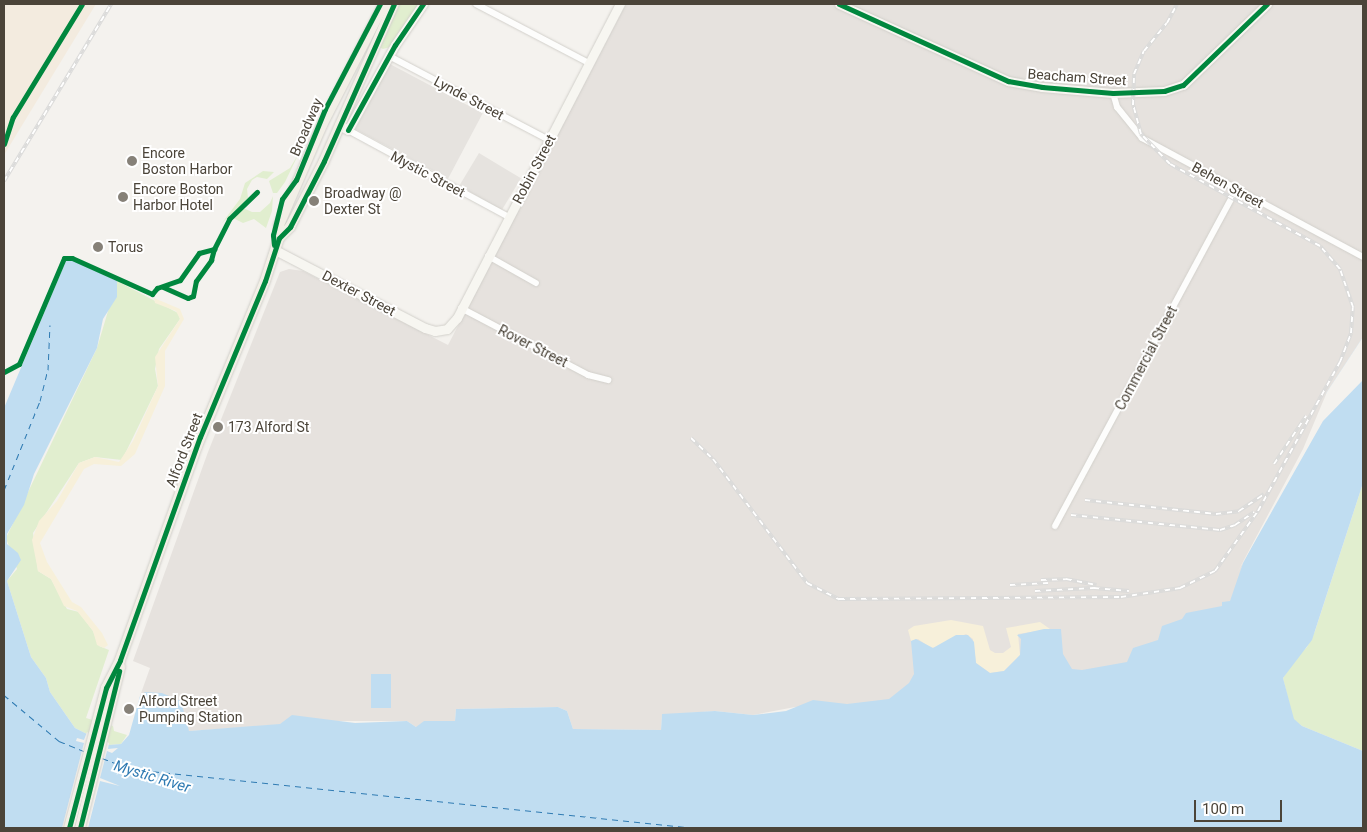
<!DOCTYPE html>
<html>
<head>
<meta charset="utf-8">
<style>
  body { margin:0 }
  #map { position:relative; width:1367px; height:832px; overflow:hidden; background:#f4f2ee; font-family:Roboto,sans-serif }
  div>[style] { position:absolute }
  [style*='--x'] { left:calc(var(--x)*1px); top:calc(var(--y)*1px); width:calc(var(--w)*1px); rotate:calc(var(--a)*1deg) }
  .commercial>* { inset:0; background:#f3ebdf }
  .industrial>* { inset:0; background:#e6e2de }
  .green>* { inset:0; background:#e1eecf }
  .sand>* { inset:0; background:#f7f0da }
  .parking>* { inset:0; background:#e6e3df; transform-origin:0 0 }
  .water>* { inset:0; background:#c0ddf1; transform-origin:0 0 }
  .pier>* { inset:0; background:#f4f2ee }
  .ferry>* { height:1px; margin-top:-0.5px; transform-origin:0; background:repeating-linear-gradient(90deg,#2e7ab2 0 6px,transparent 0 11px) }
  .roads { filter:drop-shadow(0 0 1px #d2d0cb) drop-shadow(0 0 1px #d2d0cb) }
  .street>* { height:6px; margin:-3px; padding:0 3px; transform-origin:3px; border-radius:3px; background:#fdfdfc }
  .secondary>* { height:9px; margin:-4.5px; padding:0 4.5px; transform-origin:4.5px; border-radius:4.5px; background:#f7f6f1 }
  .primary>* { height:10px; margin:-5px; padding:0 5px; transform-origin:5px; border-radius:5px; background:#f2efe6 }
  .rail>* { height:4px; margin-top:-2px; transform-origin:0; background:repeating-linear-gradient(90deg,#fff 0 5.5px,#dbdbda 0 11px); box-sizing:border-box; border-block:1px solid #dbdbda }
  .cycleway>* { height:5px; margin:-2.5px; padding:0 2.5px; transform-origin:2.5px; border-radius:2.5px; background:#00873e }
  .dots>* { width:14px; height:14px; translate:-50% -50%; box-sizing:border-box; border:2px solid #fff; border-radius:50% }
  span { translate:-50% -50%; white-space:nowrap; text-align:center; line-height:1.15; -webkit-text-stroke:4px #fff; paint-order:stroke }
  .street-label { font-size:14px; color:#4b4439 }
  .poi-label { font-size:14px; color:#4b4439 }
  .left { translate:0 -50%; text-align:left }
  .water-label { font-size:15px; color:#2e7ab2; font-style:italic }
  .frame { position:absolute; inset:0; border:5px solid #4b4439; pointer-events:none }
  .scale { position:absolute; left:1194px; top:800px; width:88px; height:22px; box-sizing:border-box; border:2px solid #4b4439; border-top:0; padding-left:6px; font-size:15px; line-height:18px; white-space:nowrap; color:#4b4439; -webkit-text-stroke:4px #fff; paint-order:stroke }
</style>
</head>
<body>
<div id="map">
  <div class="commercial">
    <div style="clip-path:polygon(4px 4px,96px 4px,4px 155px)"></div>
  </div>
  <div class="industrial">
    <div style="clip-path:polygon(626px 4px,1363px 4px,1363px 337px,1327px 392px,1319px 419px,1289px 482px,1243px 563px,1196px 730px,795px 707px,753px 715px,715px 711px,662px 715px,661px 730px,573px 729px,567px 711px,558px 707px,456px 709px,455px 721px,416px 727px,407px 721px,335px 721px,189px 731px,140px 696px,150px 668px,133px 661px,208px 452px,280px 272px,289px 269px,303px 271px,448px 345px)"></div>
  </div>
  <div class="green">
    <div style="clip-path:polygon(399px 4px,419px 4px,390px 47px,383px 49px,379px 47px)"></div>
    <div style="clip-path:polygon(299px 153px,285px 182px,277px 193px,273px 193px,269px 181px,290px 168px)"></div>
    <div style="clip-path:polygon(263px 171px,274px 172px,267px 179px,257px 177px,252px 180px,247px 189px,248px 198px,222px 223px,240px 199px,245px 183px)"></div>
    <div style="clip-path:polygon(273px 196px,272px 211px,266px 228px,254px 219px,243px 223px,233px 218px,241px 207px,252px 212px,260px 212px,270px 203px)"></div>
    <div style="clip-path:polygon(117px 281px,178px 313px,180px 319px,159px 349px,155px 369px,158px 386px,122px 460px,95px 457px,79px 463px,33px 533px,38px 571px,51px 579px,67px 609px,79px 612px,93px 631px,99px 646px,109px 650px,86px 718px,113px 726px,114px 731px,127px 735px,121px 744px,109px 745px,75px 728px,50px 692px,46px 678px,31px 657px,7px 581px,17px 569px,6px 538px,97px 348px)"></div>
    <div style="clip-path:polygon(1363px 483px,1363px 751px,1302px 726px,1293px 719px,1283px 678px,1296px 658px,1307px 647px,1315px 631px)"></div>
  </div>
  <div class="sand">
    <div style="clip-path:polygon(154px 298px,180px 309px,184px 319px,165px 351px,165px 386px,135px 454px,121px 466px,94px 464px,84px 469px,40px 543px,47px 562px,72px 602px,81px 607px,102px 633px,108px 645px,104px 648px,97px 645px,93px 631px,77px 611px,64px 606px,51px 579px,38px 571px,32px 540px,39px 521px,57px 501px,79px 463px,95px 457px,119px 462px,133px 441px,158px 386px,155px 357px,180px 319px,176px 311px,155px 303px)"></div>
    <div style="clip-path:polygon(951px 620px,983px 626px,990px 650px,995px 653px,1003px 653px,1011px 647px,1006px 628px,1040px 622px,1050px 629px,1018px 634px,1020px 655px,1004px 671px,990px 673px,976px 663px,973px 639px,966px 634px,938px 647px,931px 648px,918px 639px,911px 641px,908px 630px,914px 626px)"></div>
  </div>
  <div class="parking">
    <div style="left:390px;top:64px;width:105px;height:74px;rotate:28deg"></div>
    <div style="left:479px;top:153px;width:49px;height:38px;rotate:31deg"></div>
  </div>
  <div class="water">
    <div style="clip-path:polygon(70px 259px,117px 281px,117px 297px,103px 319px,97px 348px,34px 474px,24px 505px,7px 534px,7px 544px,18px 553px,21px 560px,7px 581px,31px 657px,46px 678px,50px 692px,75px 728px,109px 745px,121px 744px,129px 735px,140px 696px,145px 692px,162px 693px,181px 701px,189px 731px,280px 724px,292px 715px,355px 723px,407px 721px,416px 727px,424px 721px,455px 721px,456px 709px,558px 707px,567px 711px,573px 729px,661px 730px,662px 714px,715px 711px,753px 715px,786px 711px,813px 700px,847px 704px,889px 699px,909px 683px,914px 674px,911px 641px,916px 639px,933px 648px,956px 635px,968px 635px,974px 642px,976px 663px,990px 673px,1004px 671px,1020px 655px,1021px 639px,1017px 635px,1044px 629px,1061px 629px,1063px 654px,1072px 669px,1082px 670px,1127px 662px,1133px 648px,1158px 640px,1162px 626px,1182px 619px,1186px 613px,1222px 606px,1222px 602px,1230px 601px,1243px 563px,1313px 433px,1327px 392px,1363px 337px,1363px 483px,1312px 640px,1283px 678px,1294px 719px,1302px 726px,1363px 751px,1363px 828px,4px 828px,4px 408px,66px 261px)"></div>
    <div style="left:391px;top:674px;width:34px;height:20px;rotate:90deg"></div>
  </div>
  <div class="pier">
    <div style="clip-path:polygon(1363px 337px,1363px 380px,1323px 421px,1237px 573px,1303px 449px,1327px 392px)"></div>
    <div style="clip-path:polygon(87px 732px,109px 743px,108px 749px,118px 748px,112px 753px,107px 751px,100px 778px,120px 786px,100px 781px,88px 828px,62px 828px,84px 743px,76px 741px,77px 738px,84px 740px)"></div>
  </div>
  <div class="ferry">
    <div style="--x:4;--y:490;--w:96;--a:-68"></div>
    <div style="--x:40;--y:401;--w:32;--a:-76"></div>
    <div style="--x:48;--y:370;--w:45;--a:-87.5"></div>
    <div style="--x:4;--y:695;--w:72;--a:39.9"></div>
    <div style="--x:59;--y:741;--w:27;--a:22"></div>
    <div style="--x:102;--y:758;--w:31;--a:21"></div>
    <div style="--x:131;--y:769;--w:567;--a:5.97"></div>
  </div>
  <div class="roads">
    <div class="street">
      <div style="--x:476;--y:4;--w:127;--a:27.6"></div>
      <div style="--x:389;--y:56;--w:181;--a:27.7"></div>
      <div style="--x:1113;--y:93;--w:15;--a:74"></div>
      <div style="--x:1117;--y:107;--w:40;--a:51"></div>
      <div style="--x:1142;--y:138;--w:251;--a:28.3"></div>
      <div style="--x:348;--y:130;--w:183;--a:28.4"></div>
      <div style="--x:488;--y:256;--w:55;--a:29.4"></div>
      <div style="--x:461;--y:308;--w:144;--a:27.8"></div>
      <div style="--x:588;--y:375;--w:21;--a:14"></div>
      <div style="--x:1055;--y:526;--w:382;--a:-61.7"></div>
    </div>
    <div class="secondary">
      <div style="--x:839;--y:4;--w:186;--a:24.5"></div>
      <div style="--x:1008;--y:81;--w:35;--a:10"></div>
      <div style="--x:1042;--y:87;--w:71;--a:4.8"></div>
      <div style="--x:1113;--y:93;--w:51;--a:-2.2"></div>
      <div style="--x:1164;--y:91;--w:20;--a:-18"></div>
      <div style="--x:1183;--y:85;--w:117;--a:-44"></div>
      <div style="--x:339;--y:125;--w:10;--a:29"></div>
      <div style="--x:348;--y:130;--w:97;--a:-61.1"></div>
      <div style="--x:395;--y:45;--w:50;--a:-55.7"></div>
      <div style="--x:275;--y:250;--w:169;--a:27.5"></div>
      <div style="--x:425;--y:328;--w:10;--a:17"></div>
      <div style="--x:435;--y:331;--w:12;--a:-9"></div>
      <div style="--x:447;--y:329;--w:15;--a:-48"></div>
      <div style="--x:457;--y:318;--w:354;--a:-62.6"></div>
    </div>
    <div class="primary">
      <div style="--x:279;--y:238;--w:16;--a:-45"></div>
      <div style="--x:290;--y:227;--w:74;--a:-62.7"></div>
      <div style="--x:324;--y:161;--w:172;--a:-66"></div>
      <div style="--x:69;--y:828;--w:145;--a:-75.2"></div>
      <div style="--x:106;--y:688;--w:31;--a:-63"></div>
      <div style="--x:120;--y:660;--w:227;--a:-70.2"></div>
      <div style="--x:197;--y:446;--w:178;--a:-67.6"></div>
      <div style="--x:265;--y:281;--w:45;--a:-72"></div>
      <div style="--x:279;--y:238;--w:13;--a:-90"></div>
      <div style="--x:279;--y:225;--w:109;--a:-66.7"></div>
      <div style="--x:322;--y:125;--w:136;--a:-62.9"></div>
      <div style="--x:80;--y:828;--w:166;--a:-76"></div>
    </div>
  </div>
  <div class="rail">
    <div style="--x:4;--y:181;--w:207;--a:-58.8"></div>
    <div style="--x:691;--y:438;--w:30;--a:44"></div>
    <div style="--x:713;--y:459;--w:156;--a:52.8"></div>
    <div style="--x:807;--y:583;--w:36;--a:27"></div>
    <div style="--x:839;--y:599;--w:282;--a:-0.4"></div>
    <div style="--x:1121;--y:597;--w:60;--a:-8.7"></div>
    <div style="--x:1180;--y:588;--w:39;--a:-26"></div>
    <div style="--x:1215;--y:571;--w:74;--a:-54.4"></div>
    <div style="--x:1258;--y:511;--w:170;--a:-61.2"></div>
    <div style="--x:1340;--y:362;--w:31;--a:-69"></div>
    <div style="--x:1351;--y:333;--w:26;--a:-86"></div>
    <div style="--x:1353;--y:307;--w:40;--a:-108.9"></div>
    <div style="--x:1340;--y:269;--w:30;--a:-131"></div>
    <div style="--x:1320;--y:246;--w:171;--a:-151.3"></div>
    <div style="--x:1170;--y:164;--w:42;--a:-134"></div>
    <div style="--x:1141;--y:134;--w:30;--a:-105"></div>
    <div style="--x:1133;--y:105;--w:31;--a:-88"></div>
    <div style="--x:1134;--y:74;--w:25;--a:-67"></div>
    <div style="--x:1144;--y:51;--w:36;--a:-51"></div>
    <div style="--x:1167;--y:23;--w:21;--a:-62"></div>
    <div style="--x:1274;--y:464;--w:58;--a:-56.3"></div>
    <div style="--x:1085;--y:500;--w:132;--a:6.1"></div>
    <div style="--x:1216;--y:514;--w:23;--a:-7"></div>
    <div style="--x:1239;--y:511;--w:30;--a:-34"></div>
    <div style="--x:1071;--y:515;--w:150;--a:5.7"></div>
    <div style="--x:1220;--y:530;--w:16;--a:-18"></div>
    <div style="--x:1235;--y:525;--w:23;--a:-34"></div>
    <div style="--x:1041;--y:580;--w:25;--a:-2"></div>
    <div style="--x:1066;--y:579;--w:31;--a:11"></div>
    <div style="--x:1010;--y:585;--w:38;--a:-3"></div>
    <div style="--x:1035;--y:591;--w:59;--a:-2.9"></div>
    <div style="--x:1094;--y:588;--w:35;--a:5"></div>
  </div>
  <div class="cycleway">
    <div style="--x:839;--y:4;--w:186;--a:24.5"></div>
    <div style="--x:1008;--y:81;--w:35;--a:10"></div>
    <div style="--x:1042;--y:87;--w:71;--a:4.8"></div>
    <div style="--x:1113;--y:93;--w:51;--a:-2.2"></div>
    <div style="--x:1164;--y:91;--w:20;--a:-18"></div>
    <div style="--x:1183;--y:85;--w:117;--a:-44"></div>
    <div style="--x:348;--y:130;--w:97;--a:-61.1"></div>
    <div style="--x:395;--y:45;--w:50;--a:-55.7"></div>
    <div style="--x:4;--y:144;--w:28;--a:-72"></div>
    <div style="--x:13;--y:117;--w:132;--a:-58.6"></div>
    <div style="--x:274;--y:245;--w:10;--a:-96"></div>
    <div style="--x:273;--y:235;--w:37;--a:-76"></div>
    <div style="--x:282;--y:199;--w:24;--a:-54"></div>
    <div style="--x:296;--y:180;--w:77;--a:-67.8"></div>
    <div style="--x:325;--y:109;--w:119;--a:-62.4"></div>
    <div style="--x:163;--y:287;--w:27;--a:24"></div>
    <div style="--x:188;--y:298;--w:5;--a:-22"></div>
    <div style="--x:193;--y:296;--w:15;--a:-79"></div>
    <div style="--x:196;--y:281;--w:26;--a:-54"></div>
    <div style="--x:211;--y:260;--w:11;--a:-75"></div>
    <div style="--x:4;--y:372;--w:17;--a:-28"></div>
    <div style="--x:19;--y:364;--w:115;--a:-67"></div>
    <div style="--x:64;--y:258;--w:8;--a:0"></div>
    <div style="--x:72;--y:258;--w:88;--a:24.2"></div>
    <div style="--x:152;--y:294;--w:8;--a:-50"></div>
    <div style="--x:157;--y:288;--w:24;--a:-19"></div>
    <div style="--x:180;--y:280;--w:33;--a:-55"></div>
    <div style="--x:199;--y:253;--w:16;--a:-15"></div>
    <div style="--x:214;--y:249;--w:34;--a:-63"></div>
    <div style="--x:229;--y:219;--w:39;--a:-44"></div>
    <div style="--x:69;--y:828;--w:145;--a:-75.2"></div>
    <div style="--x:106;--y:688;--w:31;--a:-63"></div>
    <div style="--x:120;--y:660;--w:237;--a:-70.3"></div>
    <div style="--x:200;--y:437;--w:169;--a:-67.4"></div>
    <div style="--x:265;--y:281;--w:45;--a:-72"></div>
    <div style="--x:279;--y:238;--w:16;--a:-45"></div>
    <div style="--x:290;--y:227;--w:74;--a:-62.7"></div>
    <div style="--x:324;--y:161;--w:172;--a:-66"></div>
    <div style="--x:80;--y:828;--w:162;--a:-76"></div>
  </div>
  <div class="dots">
    <div style="left:132px;top:161px;background:#868178"></div>
    <div style="left:123px;top:197px;background:#868178"></div>
    <div style="left:314px;top:201px;background:#868178"></div>
    <div style="left:98px;top:247px;background:#868178"></div>
    <div style="left:218px;top:427px;background:#868178"></div>
    <div style="left:129px;top:709px;background:#868178"></div>
  </div>
  <div class="street-label">
    <span style="left:1077px;top:77px;rotate:4deg">Beacham Street</span>
    <span style="left:469px;top:98px;rotate:28deg">Lynde Street</span>
    <span style="left:306px;top:127px;rotate:-67deg">Broadway</span>
    <span style="left:534px;top:169px;rotate:-62deg">Robin Street</span>
    <span style="left:428px;top:174px;rotate:28deg">Mystic Street</span>
    <span style="left:1228px;top:185px;rotate:29deg">Behen Street</span>
    <span style="left:359px;top:293px;rotate:28deg">Dexter Street</span>
    <span style="left:533px;top:346px;rotate:27deg">Rover Street</span>
    <span style="left:1146px;top:358px;rotate:-62deg">Commercial Street</span>
    <span style="left:184px;top:450px;rotate:-69deg">Alford Street</span>
  </div>
  <div class="poi-label">
    <span class="left" style="left:142px;top:161px">Encore<br>Boston Harbor</span>
    <span class="left" style="left:133px;top:197px">Encore Boston<br>Harbor Hotel</span>
    <span class="left" style="left:324px;top:201px">Broadway @<br>Dexter St</span>
    <span class="left" style="left:108px;top:247px">Torus</span>
    <span class="left" style="left:228px;top:427px">173 Alford St</span>
    <span class="left" style="left:139px;top:709px">Alford Street<br>Pumping Station</span>
  </div>
  <div class="water-label">
    <span style="left:152px;top:777px;rotate:17deg">Mystic River</span>
  </div>
  <div class="frame"></div>
  <div class="scale">100 m</div>
</div>
</body>
</html>
